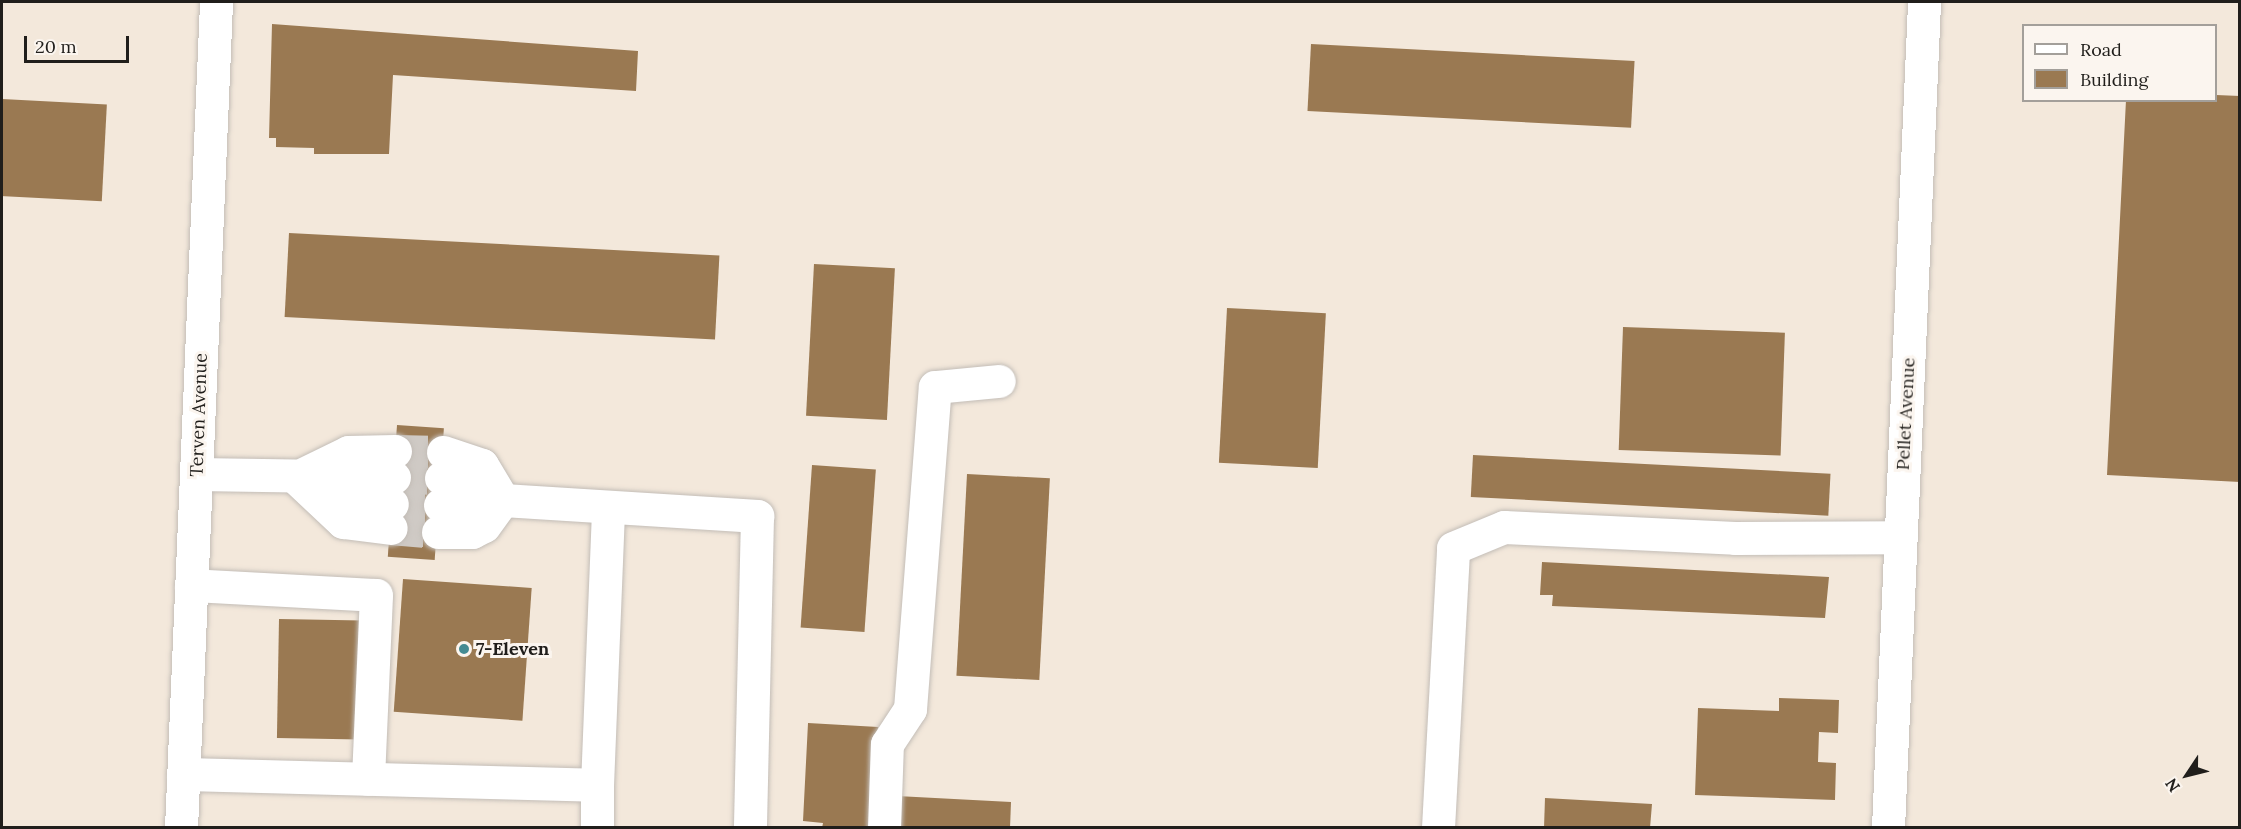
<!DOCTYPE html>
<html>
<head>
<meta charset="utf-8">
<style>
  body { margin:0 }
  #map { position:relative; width:2241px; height:829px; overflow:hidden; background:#fbf5ef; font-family:Lora,serif }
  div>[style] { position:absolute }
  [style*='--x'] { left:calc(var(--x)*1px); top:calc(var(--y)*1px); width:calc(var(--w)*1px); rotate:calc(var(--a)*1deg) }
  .built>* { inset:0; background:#f3e8db }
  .building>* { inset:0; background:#9a7952; transform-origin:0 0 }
  .minor-tunnel>* { height:33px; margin-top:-16.5px; transform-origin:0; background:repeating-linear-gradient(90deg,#cfcac5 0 33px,transparent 0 49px) }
  .roads { filter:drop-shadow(0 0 2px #c3bdb7) drop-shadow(0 0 2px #c3bdb7) }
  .minor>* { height:33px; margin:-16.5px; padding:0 16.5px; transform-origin:16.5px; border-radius:16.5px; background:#fff }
  .dots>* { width:16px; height:16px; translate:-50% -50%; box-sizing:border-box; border:3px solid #fbf5ef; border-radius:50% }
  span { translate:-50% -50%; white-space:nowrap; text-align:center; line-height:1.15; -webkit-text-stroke:6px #fbf5ef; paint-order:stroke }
  .street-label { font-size:18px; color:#201e1b }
  .poi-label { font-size:18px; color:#201e1b; font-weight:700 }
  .left { translate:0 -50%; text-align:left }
  .frame { position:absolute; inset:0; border:3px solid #201e1b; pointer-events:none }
  .legend { position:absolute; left:2022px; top:24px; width:195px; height:78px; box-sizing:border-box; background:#fbf5ef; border:2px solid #a39f9a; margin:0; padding:8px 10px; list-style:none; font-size:18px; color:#201e1b }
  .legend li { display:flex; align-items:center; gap:12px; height:30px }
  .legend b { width:30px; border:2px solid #a39f9a }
  .north { position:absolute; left:2157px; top:745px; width:60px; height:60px; -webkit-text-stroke:4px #fbf5ef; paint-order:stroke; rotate:235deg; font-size:16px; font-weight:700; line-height:24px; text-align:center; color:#201e1b }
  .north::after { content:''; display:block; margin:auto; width:21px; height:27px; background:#201e1b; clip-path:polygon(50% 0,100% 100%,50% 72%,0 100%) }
  .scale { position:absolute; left:24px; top:36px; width:105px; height:27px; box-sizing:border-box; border:3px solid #201e1b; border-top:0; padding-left:8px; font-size:18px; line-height:21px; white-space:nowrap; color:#201e1b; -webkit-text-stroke:4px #fbf5ef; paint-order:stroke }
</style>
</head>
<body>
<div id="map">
  <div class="built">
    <div style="clip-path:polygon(evenodd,2px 2px,2239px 2px,2239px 827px,2px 827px,2px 2px,2024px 26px,2216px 26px,2216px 100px,2024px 100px,2024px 26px)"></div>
  </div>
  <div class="building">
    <div style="clip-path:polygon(272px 24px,638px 51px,636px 91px,393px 75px,389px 154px,314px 154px,314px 148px,276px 147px,276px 138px,269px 138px)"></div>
    <div style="left:1311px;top:44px;width:324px;height:67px;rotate:3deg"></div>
    <div style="clip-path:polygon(2216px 95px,2240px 96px,2240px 482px,2107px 475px,2126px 100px,2216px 100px)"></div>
    <div style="left:2px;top:99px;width:105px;height:97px;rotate:3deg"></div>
    <div style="left:289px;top:233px;width:431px;height:84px;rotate:3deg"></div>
    <div style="left:814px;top:264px;width:81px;height:152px;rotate:3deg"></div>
    <div style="left:1227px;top:308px;width:99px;height:155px;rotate:3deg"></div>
    <div style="left:1623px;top:327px;width:162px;height:123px;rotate:2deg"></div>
    <div style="left:397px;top:425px;width:47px;height:132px;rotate:4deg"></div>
    <div style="left:1473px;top:455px;width:358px;height:42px;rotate:3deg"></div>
    <div style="left:812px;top:465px;width:64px;height:163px;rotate:4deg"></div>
    <div style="left:967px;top:474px;width:83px;height:202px;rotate:3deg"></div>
    <div style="clip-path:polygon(1542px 562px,1829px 577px,1825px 618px,1552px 606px,1553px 595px,1540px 595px)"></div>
    <div style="left:403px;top:579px;width:129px;height:133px;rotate:4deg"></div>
    <div style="left:279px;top:619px;width:83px;height:119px;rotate:1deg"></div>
    <div style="clip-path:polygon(1779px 698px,1839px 700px,1838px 733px,1819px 732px,1818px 762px,1836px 763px,1835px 800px,1695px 795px,1698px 708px,1779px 711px)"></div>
    <div style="clip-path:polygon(808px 723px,878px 727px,873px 828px,822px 828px,823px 823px,803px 821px)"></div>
    <div style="clip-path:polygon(897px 796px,1011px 802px,1010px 828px,896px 828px)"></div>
    <div style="clip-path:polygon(1545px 798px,1652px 804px,1650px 828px,1544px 828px)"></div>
  </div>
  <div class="minor-tunnel">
    <div style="--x:395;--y:451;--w:48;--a:1.2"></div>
    <div style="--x:394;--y:477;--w:47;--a:1.2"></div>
    <div style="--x:392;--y:504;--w:48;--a:1.2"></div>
    <div style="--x:391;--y:528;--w:47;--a:4.9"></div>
  </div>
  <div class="roads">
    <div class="minor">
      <div style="--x:443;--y:452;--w:41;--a:18.4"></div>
      <div style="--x:482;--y:465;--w:41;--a:59"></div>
      <div style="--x:305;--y:473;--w:48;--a:-26"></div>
      <div style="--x:348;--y:452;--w:47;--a:-1.2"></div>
      <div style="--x:196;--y:474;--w:198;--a:0.9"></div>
      <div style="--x:295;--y:477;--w:66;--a:43.2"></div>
      <div style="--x:343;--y:522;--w:48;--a:7.1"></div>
      <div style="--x:441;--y:478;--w:34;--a:5"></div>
      <div style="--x:475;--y:481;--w:29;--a:35"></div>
      <div style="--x:322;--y:488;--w:34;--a:21"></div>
      <div style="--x:354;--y:500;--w:38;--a:6"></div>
      <div style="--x:440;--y:505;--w:63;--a:-4.5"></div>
      <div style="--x:503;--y:500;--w:255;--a:3.6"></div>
      <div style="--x:757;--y:516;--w:312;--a:91.3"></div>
      <div style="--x:438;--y:532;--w:34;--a:0"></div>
      <div style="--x:472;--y:532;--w:13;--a:-27"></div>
      <div style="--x:484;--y:526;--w:32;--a:-54"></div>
      <div style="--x:191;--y:585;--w:185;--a:3.1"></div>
      <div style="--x:376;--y:595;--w:184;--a:92.5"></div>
      <div style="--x:183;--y:774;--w:414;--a:1.5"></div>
      <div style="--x:597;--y:785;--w:43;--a:90"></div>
      <div style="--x:597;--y:785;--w:278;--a:-87.7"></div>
      <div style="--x:181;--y:828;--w:827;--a:-87.57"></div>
      <div style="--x:884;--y:828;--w:84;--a:-88"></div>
      <div style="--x:887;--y:744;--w:42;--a:-56.7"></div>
      <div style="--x:910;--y:709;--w:323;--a:-85.6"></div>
      <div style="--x:935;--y:387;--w:64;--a:-5.4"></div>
      <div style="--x:1438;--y:828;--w:280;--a:-86.9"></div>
      <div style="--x:1453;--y:548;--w:55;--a:-22.4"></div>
      <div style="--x:1504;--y:527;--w:231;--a:2.7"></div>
      <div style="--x:1735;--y:538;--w:165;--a:-0.3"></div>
      <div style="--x:1888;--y:828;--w:827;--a:-87.5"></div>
    </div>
  </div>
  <div class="dots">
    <div style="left:464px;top:649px;background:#448b93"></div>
  </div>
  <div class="street-label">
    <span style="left:1906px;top:414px;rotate:-87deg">Pellet Avenue</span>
    <span style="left:199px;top:415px;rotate:-88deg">Terven Avenue</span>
  </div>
  <div class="poi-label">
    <span class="left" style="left:476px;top:649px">7-Eleven</span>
  </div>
  <div class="frame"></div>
  <ul class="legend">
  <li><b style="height:8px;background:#fff"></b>Road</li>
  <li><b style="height:16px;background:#9a7952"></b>Building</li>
  </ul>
  <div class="north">N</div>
  <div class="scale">20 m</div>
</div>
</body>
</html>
